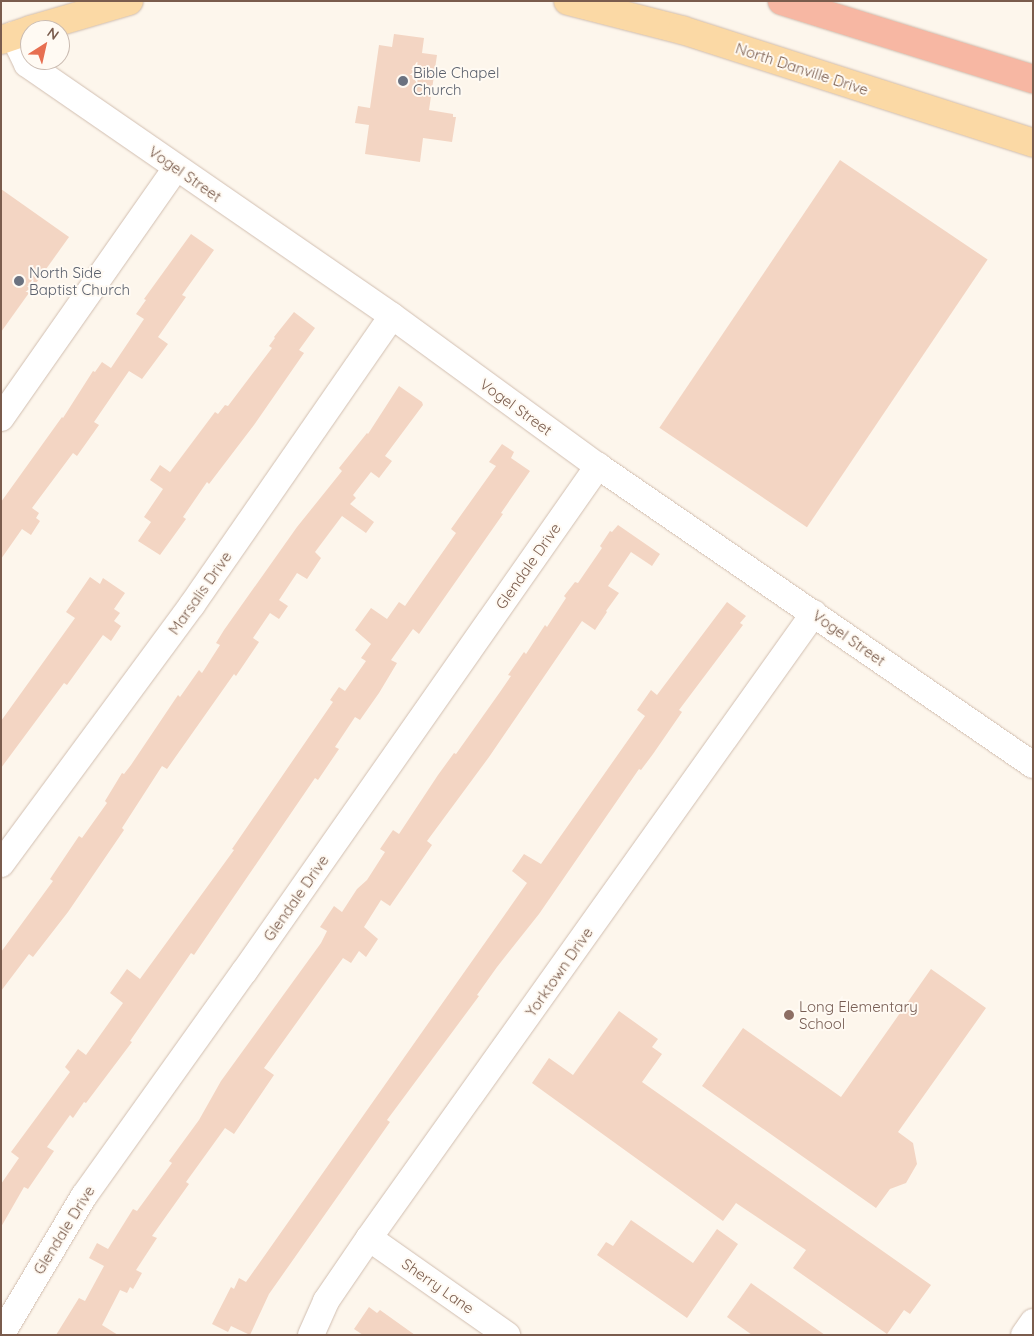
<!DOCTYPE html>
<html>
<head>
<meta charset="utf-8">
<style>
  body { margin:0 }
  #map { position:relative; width:1034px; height:1336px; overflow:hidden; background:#fdf6ec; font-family:Quicksand,sans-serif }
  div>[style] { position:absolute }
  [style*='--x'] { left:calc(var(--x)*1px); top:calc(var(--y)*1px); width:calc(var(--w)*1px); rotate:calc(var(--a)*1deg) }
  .building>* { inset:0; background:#f3d5c3; transform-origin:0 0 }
  .roads { filter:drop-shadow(0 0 1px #d1beb0) drop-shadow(0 0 1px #d1beb0) }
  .minor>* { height:26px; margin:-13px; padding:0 13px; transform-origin:13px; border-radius:13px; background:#fff }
  .major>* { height:28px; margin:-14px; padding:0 14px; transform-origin:14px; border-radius:14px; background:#fbd9a5 }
  .highway>* { height:28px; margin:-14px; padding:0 14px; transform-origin:14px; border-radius:14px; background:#f7b7a3 }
  .dots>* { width:14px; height:14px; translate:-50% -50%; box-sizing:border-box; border:2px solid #fffaf3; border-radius:50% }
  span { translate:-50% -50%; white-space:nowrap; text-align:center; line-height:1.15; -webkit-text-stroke:4px #fffaf3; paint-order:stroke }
  .street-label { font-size:15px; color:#7a5c4d }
  .worship-label { font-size:15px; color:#5b616d }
  .left { translate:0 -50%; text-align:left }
  .education-label { font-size:15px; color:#785e54 }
  .frame { position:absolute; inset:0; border:2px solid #7a5c4d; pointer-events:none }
  .north { position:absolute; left:20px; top:20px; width:50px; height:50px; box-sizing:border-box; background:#fffaf3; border:1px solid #cabbb1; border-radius:50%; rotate:35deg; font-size:14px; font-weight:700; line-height:20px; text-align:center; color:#7a5c4d }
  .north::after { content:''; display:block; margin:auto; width:18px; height:22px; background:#e76f51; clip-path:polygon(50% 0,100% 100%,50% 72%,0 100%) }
</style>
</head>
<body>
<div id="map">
  <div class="building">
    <div style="clip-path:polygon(394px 34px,424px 38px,422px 53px,437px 55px,429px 110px,453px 114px,453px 117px,456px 117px,452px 142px,423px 138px,420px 162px,365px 154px,369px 125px,355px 123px,358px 106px,370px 108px,379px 45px,392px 47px)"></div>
    <div style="left:840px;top:160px;width:178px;height:323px;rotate:34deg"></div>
    <div style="clip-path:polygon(1px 189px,69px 237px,1px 332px)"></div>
    <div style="clip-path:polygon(191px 234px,214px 250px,182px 295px,186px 297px,158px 337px,168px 344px,142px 379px,129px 371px,94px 422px,99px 425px,77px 456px,73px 453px,32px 508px,39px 513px,36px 518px,40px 521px,31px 535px,22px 529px,1px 559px,1px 502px,62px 417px,63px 418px,93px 371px,95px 372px,102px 362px,111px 368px,144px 319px,136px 314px,146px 300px,144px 299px)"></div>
    <div style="clip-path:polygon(294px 312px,315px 328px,299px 350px,304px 353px,254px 425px,209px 484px,207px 482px,183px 517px,186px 519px,160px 555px,138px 541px,151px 522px,144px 517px,163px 489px,150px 480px,160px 465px,170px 472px,215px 412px,218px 414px,225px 405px,228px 406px,272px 348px,269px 346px,275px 338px,274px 337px)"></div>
    <div style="clip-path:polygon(399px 386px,422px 402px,423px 405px,385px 456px,392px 461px,379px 478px,371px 472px,353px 495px,356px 498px,350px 504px,374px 522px,366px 533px,342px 516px,315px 552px,321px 558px,307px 579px,297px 573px,279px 600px,288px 606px,279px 619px,270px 613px,253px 638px,259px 642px,236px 676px,234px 674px,167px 769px,162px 766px,122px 828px,124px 830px,68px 912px,33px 957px,29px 954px,1px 991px,1px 952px,53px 881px,50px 879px,79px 836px,82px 838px,107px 803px,105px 801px,122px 773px,124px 774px,131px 765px,178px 695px,180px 697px,199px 670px,202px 673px,220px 645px,216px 643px,224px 630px,297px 527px,342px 471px,339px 468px,367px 433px,368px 434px)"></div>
    <div style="clip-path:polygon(502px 444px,514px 452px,511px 458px,530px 471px,501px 513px,503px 514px,419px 634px,413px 629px,391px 660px,397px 663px,379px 693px,360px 720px,355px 717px,335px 747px,339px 749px,318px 780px,315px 778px,194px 955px,191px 953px,130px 1041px,132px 1042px,86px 1103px,84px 1102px,73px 1118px,70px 1115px,47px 1147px,54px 1151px,28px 1189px,24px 1187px,1px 1227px,1px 1184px,19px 1158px,11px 1152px,70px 1072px,65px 1067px,78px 1049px,86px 1055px,123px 1003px,110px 993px,127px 969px,140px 979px,234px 850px,232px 849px,333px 702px,330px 700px,339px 687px,345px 691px,366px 661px,361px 658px,371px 644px,355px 630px,371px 608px,387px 619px,399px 602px,405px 606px,456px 533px,451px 529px,496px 466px,489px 462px)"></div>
    <div style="clip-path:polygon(618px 525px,660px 554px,652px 566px,631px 552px,608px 586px,619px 593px,606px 611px,607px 612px,595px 630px,582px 621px,489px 757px,427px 841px,432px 845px,390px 906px,381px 900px,364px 927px,378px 939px,366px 957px,359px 951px,351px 963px,343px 958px,264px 1068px,274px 1075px,234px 1134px,225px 1128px,186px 1182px,189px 1184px,152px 1236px,157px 1238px,136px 1270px,142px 1273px,133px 1289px,130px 1287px,127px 1293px,120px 1290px,102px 1325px,118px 1335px,56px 1335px,79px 1298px,85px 1301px,104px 1266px,89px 1258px,97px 1243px,108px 1249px,133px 1209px,137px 1211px,172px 1163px,169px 1161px,199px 1120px,221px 1081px,321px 943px,327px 931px,320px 927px,334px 906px,342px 912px,357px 889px,367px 880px,385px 852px,380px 849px,393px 830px,399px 834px,438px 775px,454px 753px,456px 754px,500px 692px,511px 676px,508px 675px,524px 652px,526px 654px,545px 625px,547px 627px,566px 598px,564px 596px,575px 582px,578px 583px,602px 548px,600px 546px,610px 531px,612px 532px)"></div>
    <div style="clip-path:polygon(90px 577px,100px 584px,103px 578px,125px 593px,114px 609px,120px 613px,114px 621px,121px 626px,111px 641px,103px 635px,67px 685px,64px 683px,1px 768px,1px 721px,75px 618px,66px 612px)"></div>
    <div style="clip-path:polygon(727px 602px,746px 616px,740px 623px,743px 625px,679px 710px,682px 712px,653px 754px,641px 770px,639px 769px,539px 914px,497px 967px,477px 995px,479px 996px,387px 1120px,390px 1122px,269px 1294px,250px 1335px,231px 1326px,228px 1332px,212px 1324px,231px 1287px,234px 1289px,239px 1278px,246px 1282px,527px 883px,512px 871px,524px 854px,541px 864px,645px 716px,637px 710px,651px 690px,657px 695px)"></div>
    <div style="clip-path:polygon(931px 969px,986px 1008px,898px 1132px,913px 1143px,917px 1164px,906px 1183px,890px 1189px,876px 1208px,702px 1086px,743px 1028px,841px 1097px)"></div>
    <div style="clip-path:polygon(619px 1011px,658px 1039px,652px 1047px,662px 1054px,642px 1082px,931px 1285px,910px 1314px,904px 1310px,887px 1334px,793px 1268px,806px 1250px,736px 1203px,723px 1221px,532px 1083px,549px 1058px,573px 1075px)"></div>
    <div style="clip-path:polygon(631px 1220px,693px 1263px,717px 1229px,738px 1244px,687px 1318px,597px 1255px,606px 1242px,613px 1246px)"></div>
    <div style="clip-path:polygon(751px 1283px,825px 1335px,752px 1335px,727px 1317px)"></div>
    <div style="clip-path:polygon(369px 1307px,377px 1313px,380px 1310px,415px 1335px,363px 1335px,354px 1329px)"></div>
  </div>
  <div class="roads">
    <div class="minor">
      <div style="--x:13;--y:35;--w:32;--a:64"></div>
      <div style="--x:27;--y:64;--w:444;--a:34.6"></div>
      <div style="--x:392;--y:316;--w:255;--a:36.1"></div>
      <div style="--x:598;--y:466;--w:528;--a:34.5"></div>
      <div style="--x:1;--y:418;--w:305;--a:-55"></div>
      <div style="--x:1;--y:864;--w:322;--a:-53.6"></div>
      <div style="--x:192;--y:605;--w:351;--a:-55.3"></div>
      <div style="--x:369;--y:1238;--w:169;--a:35.1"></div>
      <div style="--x:1;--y:1335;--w:162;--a:-59.2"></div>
      <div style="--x:84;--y:1196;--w:275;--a:-54.5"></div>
      <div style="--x:244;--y:972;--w:618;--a:-55.02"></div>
      <div style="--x:311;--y:1335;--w:37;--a:-66"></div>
      <div style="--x:326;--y:1301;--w:76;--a:-55.7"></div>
      <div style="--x:369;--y:1238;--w:767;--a:-54.55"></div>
      <div style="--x:1024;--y:1335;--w:16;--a:-55"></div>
    </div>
    <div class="major">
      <div style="--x:568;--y:1;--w:118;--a:14.3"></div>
      <div style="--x:682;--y:30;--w:369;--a:17.8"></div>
      <div style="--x:30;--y:30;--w:103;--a:-16.3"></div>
      <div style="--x:1;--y:40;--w:31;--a:-19"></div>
    </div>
    <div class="highway">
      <div style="--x:782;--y:1;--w:263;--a:17.3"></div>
    </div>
  </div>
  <div class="dots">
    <div style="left:403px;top:81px;background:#6b7280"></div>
    <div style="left:19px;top:281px;background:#6b7280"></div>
    <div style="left:789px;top:1015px;background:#8d6e63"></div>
  </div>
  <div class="street-label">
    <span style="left:802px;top:69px;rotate:18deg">North Danville Drive</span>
    <span style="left:185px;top:174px;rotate:35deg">Vogel Street</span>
    <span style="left:516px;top:407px;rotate:36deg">Vogel Street</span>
    <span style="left:528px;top:566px;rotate:-55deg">Glendale Drive</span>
    <span style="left:200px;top:593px;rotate:-55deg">Marsalis Drive</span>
    <span style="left:849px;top:638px;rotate:35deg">Vogel Street</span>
    <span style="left:296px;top:898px;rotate:-55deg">Glendale Drive</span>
    <span style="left:559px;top:972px;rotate:-55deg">Yorktown Drive</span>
    <span style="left:64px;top:1230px;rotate:-58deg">Glendale Drive</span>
    <span style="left:438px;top:1286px;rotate:35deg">Sherry Lane</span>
  </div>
  <div class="worship-label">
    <span class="left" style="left:413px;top:81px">Bible Chapel<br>Church</span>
    <span class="left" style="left:29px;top:281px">North Side<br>Baptist Church</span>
  </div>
  <div class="education-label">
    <span class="left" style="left:799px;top:1015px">Long Elementary<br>School</span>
  </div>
  <div class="frame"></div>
  <div class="north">N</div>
</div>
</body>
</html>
